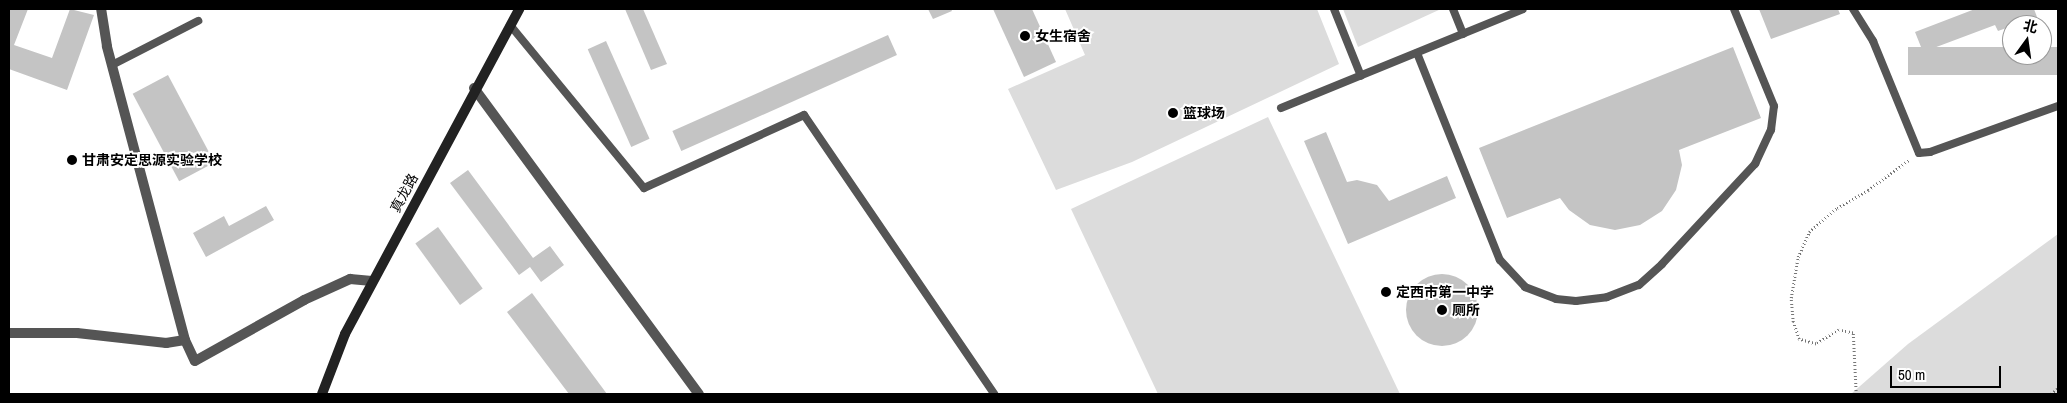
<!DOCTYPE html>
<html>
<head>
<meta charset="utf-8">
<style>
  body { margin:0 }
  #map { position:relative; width:2067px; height:403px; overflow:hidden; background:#fff; font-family:"Archivo Narrow","Noto Sans SC",sans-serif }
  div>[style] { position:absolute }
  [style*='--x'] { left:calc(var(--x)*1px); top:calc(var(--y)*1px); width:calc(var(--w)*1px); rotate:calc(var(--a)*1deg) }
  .green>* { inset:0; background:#dcdcdc }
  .building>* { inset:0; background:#c4c4c4; transform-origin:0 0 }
  .round { border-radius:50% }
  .path>* { height:2.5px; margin-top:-1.25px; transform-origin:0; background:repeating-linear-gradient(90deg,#777 0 1px,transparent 0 3.5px) }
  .lane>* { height:8px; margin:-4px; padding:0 4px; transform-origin:4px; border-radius:4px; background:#555 }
  .street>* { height:10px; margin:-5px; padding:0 5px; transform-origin:5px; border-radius:5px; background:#555 }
  .secondary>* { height:10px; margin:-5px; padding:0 5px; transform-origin:5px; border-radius:5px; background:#222 }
  .dots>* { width:14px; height:14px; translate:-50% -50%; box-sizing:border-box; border:2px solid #fff; border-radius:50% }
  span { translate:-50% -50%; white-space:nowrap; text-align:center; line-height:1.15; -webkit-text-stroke:4px #fff; paint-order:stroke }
  .poi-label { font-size:14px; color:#000; font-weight:700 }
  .left { translate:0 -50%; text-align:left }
  .street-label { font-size:14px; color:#000 }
  .frame { position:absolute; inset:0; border:10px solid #000; pointer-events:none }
  .north { position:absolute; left:2002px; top:15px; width:50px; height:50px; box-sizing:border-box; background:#fff; border:1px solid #999; border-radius:50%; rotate:14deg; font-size:14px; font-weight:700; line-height:20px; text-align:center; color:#000 }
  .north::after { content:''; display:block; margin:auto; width:18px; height:22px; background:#000; clip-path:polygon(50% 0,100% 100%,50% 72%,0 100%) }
  .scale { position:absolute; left:1890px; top:366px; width:111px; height:22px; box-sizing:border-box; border:2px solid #000; border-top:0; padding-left:6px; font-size:15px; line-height:18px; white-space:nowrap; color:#000; -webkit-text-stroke:4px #fff; paint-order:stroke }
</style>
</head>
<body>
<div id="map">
  <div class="green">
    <div style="clip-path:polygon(1065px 9px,1317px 9px,1339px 64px,1132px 162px,1056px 190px,1008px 89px,1085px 55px)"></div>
    <div style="clip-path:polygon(1343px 9px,1441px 9px,1358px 47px)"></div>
    <div style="clip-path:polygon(1268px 117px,1400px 394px,1158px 394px,1071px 209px)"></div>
    <div style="clip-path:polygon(2058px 234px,2058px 394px,1851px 394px,1908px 344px)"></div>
  </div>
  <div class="building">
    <div style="clip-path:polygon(9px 9px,28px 9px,14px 45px,52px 58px,70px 9px,94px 15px,67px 90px,9px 69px)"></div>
    <div style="clip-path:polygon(625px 9px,643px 9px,667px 64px,651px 70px)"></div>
    <div style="clip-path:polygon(928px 9px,951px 9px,952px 11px,933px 19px)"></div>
    <div style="clip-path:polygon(993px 9px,1032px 9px,1056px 62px,1024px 77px)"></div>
    <div style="clip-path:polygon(1759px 9px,1838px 9px,1840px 14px,1771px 39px)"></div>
    <div style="clip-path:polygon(1975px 9px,2034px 9px,2037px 17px,1998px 31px,1995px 25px,1923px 52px,1915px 32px)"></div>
    <div style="left:888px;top:35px;width:22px;height:236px;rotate:66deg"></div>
    <div style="left:606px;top:41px;width:107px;height:20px;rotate:66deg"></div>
    <div style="clip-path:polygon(1733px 47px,1761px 118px,1679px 150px,1682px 165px,1676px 190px,1662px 211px,1640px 225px,1615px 230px,1590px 225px,1569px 210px,1560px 198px,1507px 218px,1479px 148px)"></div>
    <div style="left:2058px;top:47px;width:28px;height:150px;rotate:90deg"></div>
    <div style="left:168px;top:75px;width:99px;height:40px;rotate:62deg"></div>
    <div style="clip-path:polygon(1326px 132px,1347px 182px,1357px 180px,1377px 185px,1389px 201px,1447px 176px,1456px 198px,1348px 244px,1304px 141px)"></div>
    <div style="clip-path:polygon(468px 170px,533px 258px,550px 246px,564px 265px,541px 282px,530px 267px,519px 275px,450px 183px)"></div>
    <div style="clip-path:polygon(266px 206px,274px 220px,206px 257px,193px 233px,224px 216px,229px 226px)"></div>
    <div style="left:438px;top:227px;width:76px;height:28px;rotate:54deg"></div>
    <div class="round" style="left:1406px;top:274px;width:72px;height:72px"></div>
    <div style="clip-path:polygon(532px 293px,607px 394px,569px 394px,507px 312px)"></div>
  </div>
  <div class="path">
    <div style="--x:1856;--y:394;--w:61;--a:-92.8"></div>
    <div style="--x:1853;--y:333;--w:14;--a:-168"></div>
    <div style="--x:1839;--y:330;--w:27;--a:149"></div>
    <div style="--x:1816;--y:344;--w:18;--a:-164"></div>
    <div style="--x:1799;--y:339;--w:18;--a:-109"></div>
    <div style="--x:1793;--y:322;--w:24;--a:-95"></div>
    <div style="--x:1791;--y:298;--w:42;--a:-80.3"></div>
    <div style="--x:1798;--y:257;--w:27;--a:-66"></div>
    <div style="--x:1809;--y:232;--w:37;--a:-41"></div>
    <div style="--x:1837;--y:208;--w:36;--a:-30"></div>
    <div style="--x:1868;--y:190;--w:52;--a:-36.4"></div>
    <div style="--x:2051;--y:394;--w:9;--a:-41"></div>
  </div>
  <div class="lane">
    <div style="--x:1334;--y:9;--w:72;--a:68.1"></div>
    <div style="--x:1453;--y:9;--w:27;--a:68"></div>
    <div style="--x:1853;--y:9;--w:38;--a:58"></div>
    <div style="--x:1873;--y:41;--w:121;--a:67.7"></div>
    <div style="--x:1919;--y:153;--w:11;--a:-5"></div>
    <div style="--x:1930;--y:152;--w:136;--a:-19.8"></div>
    <div style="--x:510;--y:25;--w:211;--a:50.6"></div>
    <div style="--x:644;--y:188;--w:176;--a:-24.5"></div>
    <div style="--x:804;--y:115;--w:338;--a:55.7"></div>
    <div style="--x:1417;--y:53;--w:223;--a:68.2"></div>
    <div style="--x:1500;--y:260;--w:37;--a:47"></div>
    <div style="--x:1525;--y:287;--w:33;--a:21"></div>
    <div style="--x:1556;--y:299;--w:20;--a:6"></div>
    <div style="--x:1576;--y:301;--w:31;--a:-7"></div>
    <div style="--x:1607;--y:297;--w:34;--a:-21"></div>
    <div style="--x:1639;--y:285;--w:31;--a:-42"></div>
    <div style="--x:1662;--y:264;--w:137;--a:-47.1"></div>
    <div style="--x:1755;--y:164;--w:38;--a:-65"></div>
    <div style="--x:1771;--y:130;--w:24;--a:-83"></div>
    <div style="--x:1774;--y:106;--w:105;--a:-112.4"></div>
    <div style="--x:112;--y:65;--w:97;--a:-27.1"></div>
    <div style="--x:1281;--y:108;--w:261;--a:-22.2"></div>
  </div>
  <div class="street">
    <div style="--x:474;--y:88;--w:380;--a:53.7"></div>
    <div style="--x:9;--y:333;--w:68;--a:0"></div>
    <div style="--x:77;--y:333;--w:90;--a:6.4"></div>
    <div style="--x:166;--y:343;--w:19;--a:-9"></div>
    <div style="--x:185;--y:340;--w:304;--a:-104.9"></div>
    <div style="--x:107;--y:46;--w:37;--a:-99"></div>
    <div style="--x:185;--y:340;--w:23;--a:65"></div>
    <div style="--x:195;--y:361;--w:125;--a:-29.2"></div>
    <div style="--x:304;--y:300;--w:51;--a:-24.5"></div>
    <div style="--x:350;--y:279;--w:22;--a:5"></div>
  </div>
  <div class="secondary">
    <div style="--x:322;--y:394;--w:64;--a:-69"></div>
    <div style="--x:345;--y:334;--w:369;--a:-61.8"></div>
  </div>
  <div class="dots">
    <div style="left:1025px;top:36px;background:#000"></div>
    <div style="left:1173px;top:113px;background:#000"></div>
    <div style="left:72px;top:160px;background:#000"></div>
    <div style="left:1386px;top:292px;background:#000"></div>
    <div style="left:1442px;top:310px;background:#000"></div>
  </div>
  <div class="poi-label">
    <span class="left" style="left:1035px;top:36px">女生宿舍</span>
    <span class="left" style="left:1183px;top:113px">篮球场</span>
    <span class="left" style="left:82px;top:160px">甘肃安定思源实验学校</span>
    <span class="left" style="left:1396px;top:292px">定西市第一中学</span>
    <span class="left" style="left:1452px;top:310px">厕所</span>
  </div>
  <div class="street-label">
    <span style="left:404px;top:193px;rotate:-62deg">真龙路</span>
  </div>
  <div class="frame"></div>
  <div class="north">北</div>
  <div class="scale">50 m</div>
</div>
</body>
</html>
